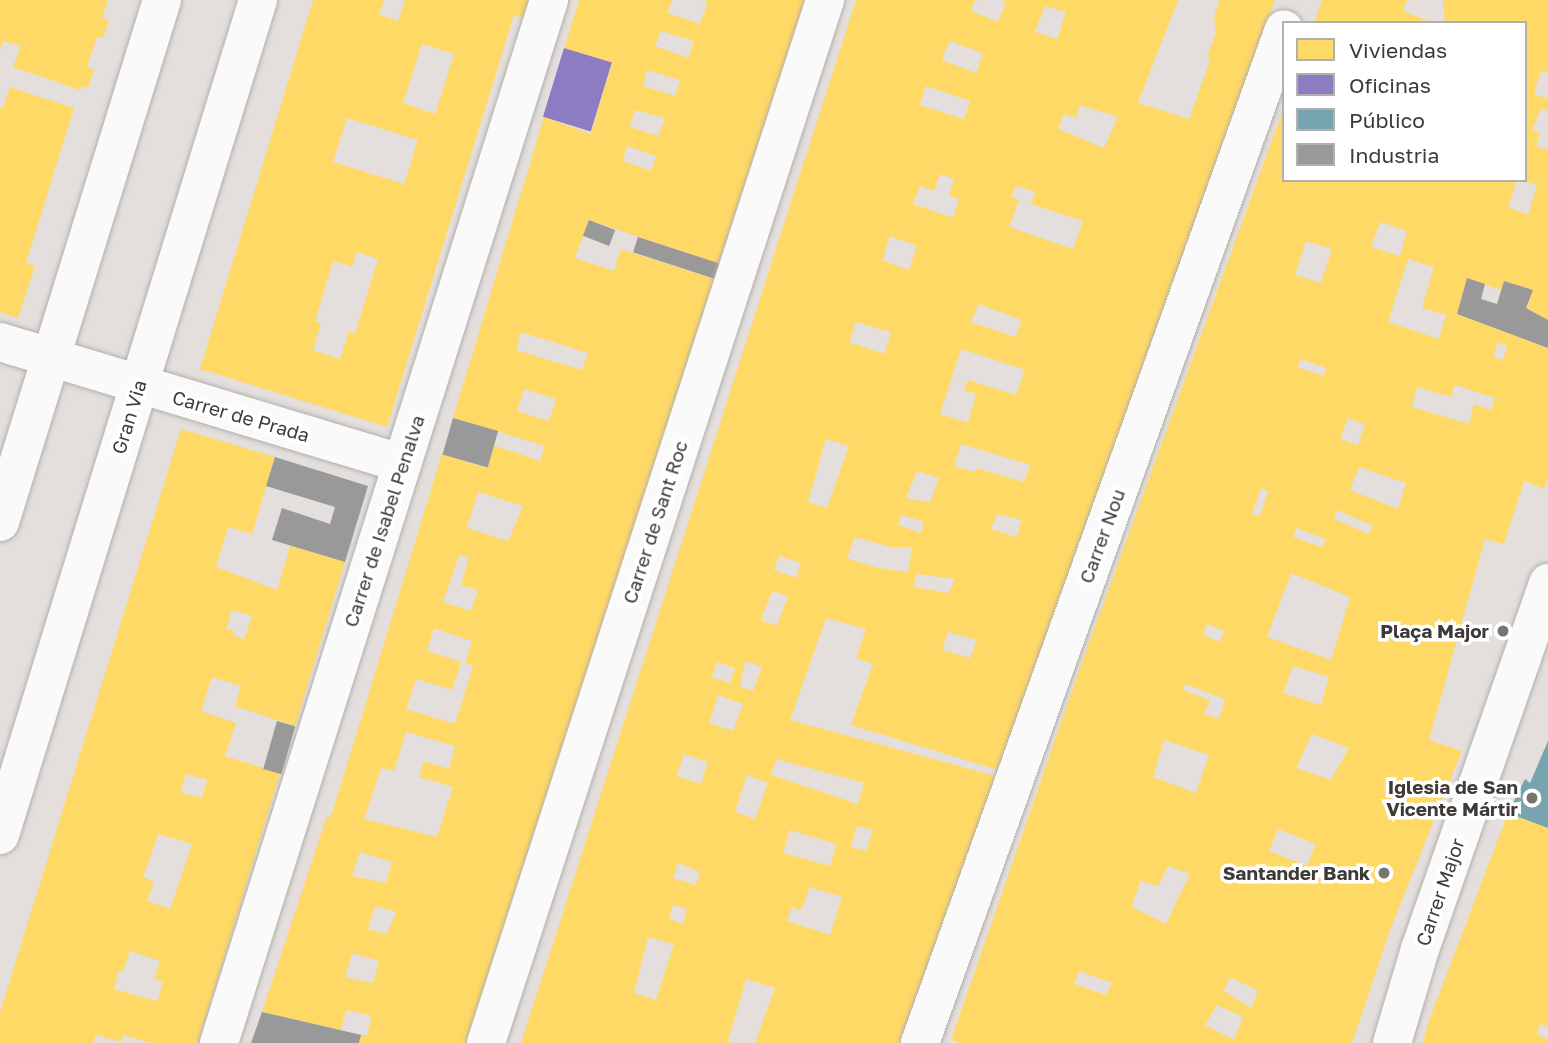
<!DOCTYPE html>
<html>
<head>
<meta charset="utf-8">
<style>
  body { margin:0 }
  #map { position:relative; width:1548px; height:1043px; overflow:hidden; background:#e4dfdc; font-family:"Golos Text",sans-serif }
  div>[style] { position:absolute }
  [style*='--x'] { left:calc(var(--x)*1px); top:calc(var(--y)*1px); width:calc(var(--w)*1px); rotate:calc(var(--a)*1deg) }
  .homes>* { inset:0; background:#ffd966 }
  .offices>* { inset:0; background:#8e7cc3; transform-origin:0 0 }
  .public>* { inset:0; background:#76a5af }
  .industry>* { inset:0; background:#999; transform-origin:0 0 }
  .roads { filter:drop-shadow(0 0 2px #b2afac) drop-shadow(0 0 2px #b2afac) }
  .minor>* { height:38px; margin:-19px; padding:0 19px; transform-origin:19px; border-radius:19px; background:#fbfafa }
  .tertiary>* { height:38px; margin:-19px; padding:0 19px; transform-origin:19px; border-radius:19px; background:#fbfafa }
  .dots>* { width:19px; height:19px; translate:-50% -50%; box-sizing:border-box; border:4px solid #fff; border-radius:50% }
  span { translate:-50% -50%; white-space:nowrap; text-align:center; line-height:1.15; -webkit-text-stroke:7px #fff; paint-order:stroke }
  .street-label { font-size:19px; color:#3e3a38 }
  .poi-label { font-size:19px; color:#3e3a38; font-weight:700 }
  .right { translate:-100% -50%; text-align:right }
  .legend { position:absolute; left:1282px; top:21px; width:245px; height:161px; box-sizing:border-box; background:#fff; border:2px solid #b2b0af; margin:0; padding:9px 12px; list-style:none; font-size:21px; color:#3e3a38 }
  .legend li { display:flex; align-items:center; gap:14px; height:35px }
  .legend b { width:35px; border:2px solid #b2b0af }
</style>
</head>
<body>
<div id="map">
  <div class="homes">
    <div style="clip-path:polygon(0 0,108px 0,102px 18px,109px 20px,103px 38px,97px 37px,87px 67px,94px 70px,88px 88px,81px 86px,80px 90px,13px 67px,21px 46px,3px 41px,0 49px)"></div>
    <div style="clip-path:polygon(evenodd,313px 0,384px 0,379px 15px,398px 21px,405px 0,540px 0,534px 21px,514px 15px,387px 427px,200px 369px,313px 0,422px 44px,454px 54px,435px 114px,403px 103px,422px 44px,313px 0,347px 118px,418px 140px,404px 184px,333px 162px,347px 118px,313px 0,357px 252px,378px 259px,355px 334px,349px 331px,340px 359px,313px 350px,321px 323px,315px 322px,333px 261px,352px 267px,357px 252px)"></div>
    <div style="clip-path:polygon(evenodd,579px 0,672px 0,667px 13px,700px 24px,708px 2px,703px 0,813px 0,725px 266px,589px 220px,575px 258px,614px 271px,621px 249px,720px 281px,471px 1043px,359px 1043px,361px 1035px,367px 1035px,372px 1016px,346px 1010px,341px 1030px,262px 1012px,327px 816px,330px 818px,334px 807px,442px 454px,486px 468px,493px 445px,540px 461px,545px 446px,453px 418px,544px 117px,591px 134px,601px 99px,612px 63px,564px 48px,579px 0,661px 31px,694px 41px,688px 58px,655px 46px,661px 31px,579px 0,647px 70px,680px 80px,675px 96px,643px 86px,647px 70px,579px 0,635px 110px,665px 118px,658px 136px,630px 127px,635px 110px,579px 0,627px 146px,656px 156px,651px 171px,623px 161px,627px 146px,579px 0,521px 332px,588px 353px,582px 370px,516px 350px,521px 332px,579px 0,524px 389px,556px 399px,549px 421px,517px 411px,524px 389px,579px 0,478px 492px,523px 506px,508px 541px,467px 528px,478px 492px,579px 0,459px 555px,469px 558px,461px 585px,478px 590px,471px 611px,443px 602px,459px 555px,579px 0,434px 628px,472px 641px,465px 663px,473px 666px,455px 724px,406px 709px,416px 679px,452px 690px,461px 662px,427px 651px,434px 628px,579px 0,406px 732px,455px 746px,449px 769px,424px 761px,419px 777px,453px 787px,437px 837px,364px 819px,381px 768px,394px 771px,406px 732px,579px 0,360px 852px,392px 862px,386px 883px,352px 876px,360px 852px,579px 0,375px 906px,396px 912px,387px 934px,368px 929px,375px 906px,579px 0,352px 953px,379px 961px,373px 983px,345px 977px,352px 953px)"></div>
    <div style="clip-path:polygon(evenodd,856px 0,975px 0,971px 11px,998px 22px,1006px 2px,1001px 0,1178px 0,1138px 103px,1189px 119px,1211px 58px,1207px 57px,1216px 32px,1214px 17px,1219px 0,1275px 0,1001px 771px,851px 725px,873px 664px,856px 658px,866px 629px,826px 618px,790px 720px,999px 777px,899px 1043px,755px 1043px,775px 988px,746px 979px,728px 1041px,733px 1043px,521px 1043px,856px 0,1045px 6px,1066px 12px,1057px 39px,1035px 32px,1045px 6px,856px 0,949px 41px,983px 53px,976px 73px,942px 60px,949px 41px,856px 0,926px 86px,970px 101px,964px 119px,920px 105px,926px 86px,856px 0,1080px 105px,1118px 117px,1104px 148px,1058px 129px,1064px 114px,1076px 118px,1080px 105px,856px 0,940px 174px,954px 179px,949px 196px,959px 199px,953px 218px,913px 204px,920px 186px,934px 191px,940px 174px,856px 0,1016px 186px,1035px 192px,1031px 204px,1083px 221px,1073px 249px,1009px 227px,1019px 200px,1011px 197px,1016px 186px,856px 0,890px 236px,917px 246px,909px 270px,882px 260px,890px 236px,856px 0,979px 304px,1021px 320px,1016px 337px,971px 322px,979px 304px,856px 0,856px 322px,891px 332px,884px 354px,849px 342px,856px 322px,856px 0,961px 349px,1025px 370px,1016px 395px,968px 380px,964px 390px,976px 394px,968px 423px,940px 414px,961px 349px,856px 0,826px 439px,849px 446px,827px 508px,808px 502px,826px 439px,856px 0,961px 444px,1030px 465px,1024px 482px,976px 468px,975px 472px,954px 466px,961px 444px,856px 0,917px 471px,939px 478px,930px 502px,906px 498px,917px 471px,856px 0,997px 514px,1022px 520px,1016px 537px,991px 529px,997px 514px,856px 0,902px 515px,924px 522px,921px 533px,898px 525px,902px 515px,856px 0,855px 537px,890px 547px,912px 547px,908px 572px,878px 568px,847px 558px,855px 537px,856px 0,779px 556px,801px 563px,796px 578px,774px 570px,779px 556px,856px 0,917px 574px,955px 579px,949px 593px,913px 587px,917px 574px,856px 0,772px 591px,788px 596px,777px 626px,761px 620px,772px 591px,856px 0,948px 632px,977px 640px,970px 658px,942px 650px,948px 632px,856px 0,745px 661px,762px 667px,753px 691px,740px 687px,745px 661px,856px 0,717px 662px,735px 668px,730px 683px,712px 677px,717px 662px,856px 0,718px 695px,743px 704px,733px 731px,709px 723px,718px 695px,856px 0,684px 754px,708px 762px,701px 784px,677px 776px,684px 754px,856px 0,776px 759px,864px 783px,858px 804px,771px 775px,776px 759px,856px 0,747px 775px,768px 783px,755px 819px,735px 812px,747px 775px,856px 0,857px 826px,873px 830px,866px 851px,851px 847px,857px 826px,856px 0,790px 830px,836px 844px,830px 866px,783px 853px,790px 830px,856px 0,678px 863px,700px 872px,696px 885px,673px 878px,678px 863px,856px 0,810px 887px,842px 897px,830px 935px,787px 921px,792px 907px,801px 910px,810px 887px,856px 0,673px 905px,687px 909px,683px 924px,669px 919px,673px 905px,856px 0,648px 937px,674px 944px,656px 1000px,634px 993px,648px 937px)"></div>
    <div style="clip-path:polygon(1322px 0,1407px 0,1403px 11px,1433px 23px,1314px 23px)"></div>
    <div style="clip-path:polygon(evenodd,1443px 0,1548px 0,1548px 74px,1541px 71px,1534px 94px,1548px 99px,1548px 111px,1541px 109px,1532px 130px,1540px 132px,1536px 146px,1548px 150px,1548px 320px,1526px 308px,1533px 290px,1504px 281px,1501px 290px,1467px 278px,1457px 314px,1548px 348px,1548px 477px,1544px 489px,1524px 481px,1504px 544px,1485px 539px,1429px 740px,1462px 751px,1390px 930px,1352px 1043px,960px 1043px,951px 1040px,1080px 668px,1283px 110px,1284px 180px,1517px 180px,1508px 207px,1528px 215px,1537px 185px,1525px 181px,1525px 23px,1445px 23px,1443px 0,1380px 222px,1407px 231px,1400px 256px,1371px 247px,1380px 222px,1443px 0,1306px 241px,1332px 249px,1321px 283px,1295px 275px,1306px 241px,1443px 0,1408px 259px,1434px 267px,1422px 308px,1446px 315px,1439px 339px,1388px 322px,1408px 259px,1443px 0,1498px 342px,1507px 346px,1503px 360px,1493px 357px,1498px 342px,1443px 0,1301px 359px,1326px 368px,1323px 376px,1297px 367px,1301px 359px,1443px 0,1455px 385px,1495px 398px,1491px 410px,1474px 404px,1469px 424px,1412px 407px,1417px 387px,1451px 397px,1455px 385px,1443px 0,1348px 418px,1365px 424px,1358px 445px,1340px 439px,1348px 418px,1443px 0,1359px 467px,1406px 483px,1398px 509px,1350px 490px,1359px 467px,1443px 0,1261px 488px,1268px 491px,1260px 516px,1252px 514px,1261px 488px,1443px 0,1337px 510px,1373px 526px,1369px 534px,1334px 519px,1337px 510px,1443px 0,1296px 528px,1326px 539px,1322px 547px,1293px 537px,1296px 528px,1443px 0,1291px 573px,1350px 597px,1331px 660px,1267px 637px,1291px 573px,1443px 0,1207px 624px,1224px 631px,1220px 642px,1203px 635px,1207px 624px,1443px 0,1293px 666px,1329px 677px,1321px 705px,1283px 693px,1293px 666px,1443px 0,1185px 684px,1225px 699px,1219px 719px,1204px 714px,1210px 700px,1183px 690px,1185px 684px,1443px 0,1312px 734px,1349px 748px,1331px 780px,1296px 768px,1312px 734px,1443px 0,1164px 740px,1209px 755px,1196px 793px,1153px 777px,1164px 740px,1443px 0,1278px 829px,1316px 844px,1307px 866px,1269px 851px,1278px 829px,1443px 0,1168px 866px,1190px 874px,1166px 924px,1132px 907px,1140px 881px,1158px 886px,1168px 866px,1443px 0,1079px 971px,1112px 983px,1106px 995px,1074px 984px,1079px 971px,1443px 0,1230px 977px,1258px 991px,1251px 1008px,1224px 991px,1230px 977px,1443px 0,1217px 1005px,1243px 1017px,1234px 1040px,1205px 1025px,1217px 1005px)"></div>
    <div style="clip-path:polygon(10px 87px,74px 108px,26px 263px,35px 266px,18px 318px,0 312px,0 107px,3px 108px)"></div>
    <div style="clip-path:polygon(evenodd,181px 429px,275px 457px,252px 534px,228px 527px,216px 567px,277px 590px,290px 546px,345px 562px,295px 726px,235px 706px,241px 686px,212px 677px,201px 711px,236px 723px,225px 756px,280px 773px,198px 1043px,151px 1043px,123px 1035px,121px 1042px,96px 1035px,93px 1043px,0 1043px,0 1012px,181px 429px,232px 610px,252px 616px,244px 639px,233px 635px,235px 631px,226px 629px,232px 610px,181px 429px,186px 774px,207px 780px,202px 798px,181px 792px,186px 774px,181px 429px,158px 834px,192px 844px,170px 909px,147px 901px,154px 882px,143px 877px,158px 834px,181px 429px,130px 951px,160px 961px,154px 979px,163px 982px,157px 1001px,114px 989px,119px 970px,123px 971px,130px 951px)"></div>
    <div style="clip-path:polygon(1508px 813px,1548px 828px,1548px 1027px,1540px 1024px,1537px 1035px,1548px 1039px,1548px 1043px,1423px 1043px,1427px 1026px)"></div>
  </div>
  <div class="offices">
    <div style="left:564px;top:48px;width:50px;height:72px;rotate:17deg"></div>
  </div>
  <div class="public">
    <div style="clip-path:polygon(1548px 741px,1548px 828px,1508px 813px,1525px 779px,1530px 783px)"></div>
  </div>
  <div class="industry">
    <div style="left:589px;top:220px;width:28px;height:17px;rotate:21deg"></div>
    <div style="left:638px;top:237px;width:92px;height:16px;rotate:18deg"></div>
    <div style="clip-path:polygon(1467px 278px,1485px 284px,1481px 299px,1497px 304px,1504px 281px,1533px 290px,1526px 308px,1548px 320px,1548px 348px,1457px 314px)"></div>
    <div style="left:453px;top:418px;width:47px;height:38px;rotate:16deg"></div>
    <div style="clip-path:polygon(275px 457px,368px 486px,345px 562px,272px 540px,282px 508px,330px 524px,335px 507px,266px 486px)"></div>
    <div style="left:277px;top:721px;width:19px;height:50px;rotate:16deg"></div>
    <div style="clip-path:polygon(262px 1012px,323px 1026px,361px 1035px,359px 1043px,251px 1043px)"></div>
  </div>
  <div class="roads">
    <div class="minor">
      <div style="--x:0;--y:342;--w:420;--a:16.8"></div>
      <div style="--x:219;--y:1043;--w:1094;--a:-72.44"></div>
      <div style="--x:486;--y:1043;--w:1097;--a:-71.99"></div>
      <div style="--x:920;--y:1043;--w:1077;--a:-70.25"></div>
    </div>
    <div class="tertiary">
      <div style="--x:0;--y:522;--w:547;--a:-72.76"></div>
      <div style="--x:0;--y:835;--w:874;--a:-72.83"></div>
      <div style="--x:1392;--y:1043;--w:98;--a:-73.4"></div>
      <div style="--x:1420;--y:949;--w:388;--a:-70.7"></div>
    </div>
  </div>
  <div class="dots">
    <div style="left:1503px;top:631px;background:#787471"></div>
    <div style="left:1532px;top:798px;background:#787471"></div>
    <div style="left:1384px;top:873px;background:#787471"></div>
  </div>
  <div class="street-label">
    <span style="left:241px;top:416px;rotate:16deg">Carrer de Prada</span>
    <span style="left:129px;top:417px;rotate:-73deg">Gran Via</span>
    <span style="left:384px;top:521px;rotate:-72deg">Carrer de Isabel Penalva</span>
    <span style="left:655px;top:522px;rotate:-72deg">Carrer de Sant Roc</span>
    <span style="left:1102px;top:536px;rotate:-70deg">Carrer Nou</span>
    <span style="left:1440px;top:892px;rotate:-71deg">Carrer Major</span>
  </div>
  <div class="poi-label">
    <span class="right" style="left:1489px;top:631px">Plaça Major</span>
    <span class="right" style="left:1518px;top:798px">Iglesia de San<br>Vicente Mártir</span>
    <span class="right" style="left:1370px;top:873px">Santander Bank</span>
  </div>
  <ul class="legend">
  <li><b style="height:19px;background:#ffd966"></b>Viviendas</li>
  <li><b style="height:19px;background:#8e7cc3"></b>Oficinas</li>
  <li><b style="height:19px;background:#76a5af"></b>Público</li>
  <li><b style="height:19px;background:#999"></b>Industria</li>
  </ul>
</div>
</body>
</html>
